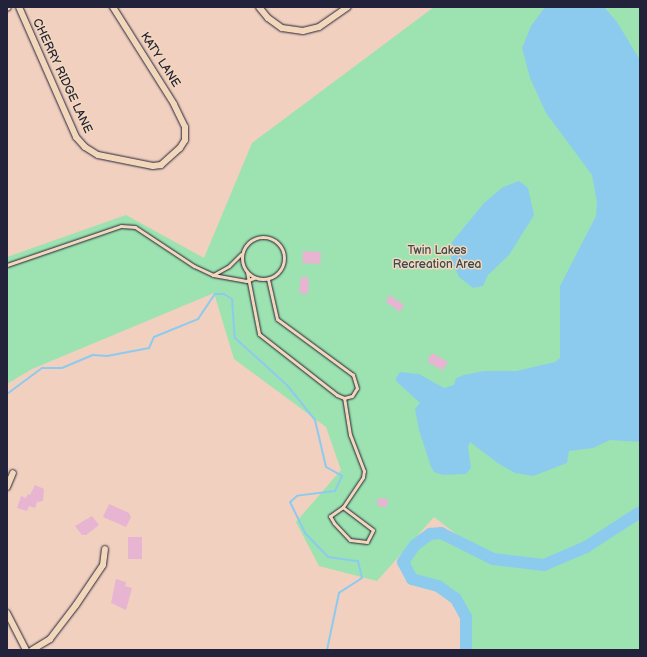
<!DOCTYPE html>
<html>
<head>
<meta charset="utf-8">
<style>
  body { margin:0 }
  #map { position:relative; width:647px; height:657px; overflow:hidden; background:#f1d0bf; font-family:"Balsamiq Sans",sans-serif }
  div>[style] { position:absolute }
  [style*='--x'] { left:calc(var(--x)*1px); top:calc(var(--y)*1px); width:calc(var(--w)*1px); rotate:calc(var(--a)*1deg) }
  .green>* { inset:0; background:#9ce3b1 }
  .water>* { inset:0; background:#8dcbee }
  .stream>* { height:2px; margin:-1px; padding:0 1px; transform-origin:1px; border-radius:1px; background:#8dcbee }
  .river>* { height:12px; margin:-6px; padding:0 6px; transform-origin:6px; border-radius:6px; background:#8dcbee }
  .building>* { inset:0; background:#e7b4d2; transform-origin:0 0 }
  .roads { filter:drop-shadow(0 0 1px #22223b) drop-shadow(0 0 1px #22223b) }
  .lane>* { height:3px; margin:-1.5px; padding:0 1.5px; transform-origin:1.5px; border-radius:1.5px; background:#f3d7ba }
  .lane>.ring { margin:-1.5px; padding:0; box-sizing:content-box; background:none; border:3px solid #f3d7ba; border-radius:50% }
  .street>* { height:6px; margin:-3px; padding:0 3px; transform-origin:3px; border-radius:3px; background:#f3d7ba }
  span { translate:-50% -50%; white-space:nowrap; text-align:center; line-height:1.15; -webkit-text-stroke:3px #f3d7ba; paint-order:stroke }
  .street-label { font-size:12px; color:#22223b }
  .park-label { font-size:12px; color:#3a4953 }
  .frame { position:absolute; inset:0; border:8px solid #22223b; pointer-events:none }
</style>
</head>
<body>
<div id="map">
  <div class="green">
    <div style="clip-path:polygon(434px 7px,640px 7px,640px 650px,466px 650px,466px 617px,456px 599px,438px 586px,412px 579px,403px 562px,415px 545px,430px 534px,441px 533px,493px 559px,509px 560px,473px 547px,434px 517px,377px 581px,319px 566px,296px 522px,341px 470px,326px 427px,234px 359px,214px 293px,32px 369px,7px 384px,7px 257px,126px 215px,204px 258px,252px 143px)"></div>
  </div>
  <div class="water">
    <div style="clip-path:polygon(545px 7px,604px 7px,617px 22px,640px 60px,640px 442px,610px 440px,593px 448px,569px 451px,567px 463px,533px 476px,515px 473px,499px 464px,470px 442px,468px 447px,471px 468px,466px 474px,443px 475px,434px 472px,431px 467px,419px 430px,415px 409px,420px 403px,396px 381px,396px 378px,400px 372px,419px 374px,444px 388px,454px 385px,456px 378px,464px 375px,484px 371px,516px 371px,555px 362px,560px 358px,560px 286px,596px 216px,597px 202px,592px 175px,546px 113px,530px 78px,522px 48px,531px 26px)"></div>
    <div style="clip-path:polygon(519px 181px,528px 188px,534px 215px,509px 255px,488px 275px,483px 286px,473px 288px,459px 277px,451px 260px,452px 242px,484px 203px,503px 187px)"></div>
  </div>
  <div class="stream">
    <div style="--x:7;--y:394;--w:44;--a:-36.6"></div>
    <div style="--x:42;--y:368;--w:20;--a:0"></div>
    <div style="--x:62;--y:368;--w:34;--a:-23"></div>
    <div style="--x:93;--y:355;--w:14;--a:4"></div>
    <div style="--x:107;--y:356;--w:43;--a:-10.8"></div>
    <div style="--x:149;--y:348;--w:12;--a:-66"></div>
    <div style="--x:154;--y:337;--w:48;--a:-22.2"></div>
    <div style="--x:198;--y:319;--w:30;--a:-56"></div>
    <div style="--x:215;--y:294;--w:9;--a:0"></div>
    <div style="--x:224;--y:294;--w:9;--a:32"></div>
    <div style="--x:232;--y:299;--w:39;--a:86"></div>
    <div style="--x:235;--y:338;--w:70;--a:42.1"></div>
    <div style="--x:287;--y:385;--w:45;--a:51.3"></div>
    <div style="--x:315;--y:420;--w:48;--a:76.8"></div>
    <div style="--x:326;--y:467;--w:18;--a:29"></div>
    <div style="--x:342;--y:476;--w:17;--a:115"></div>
    <div style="--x:335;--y:491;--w:38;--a:173"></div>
    <div style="--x:297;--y:496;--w:9;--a:139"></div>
    <div style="--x:290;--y:502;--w:34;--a:64"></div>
    <div style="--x:305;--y:533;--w:33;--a:46"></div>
    <div style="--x:328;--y:557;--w:30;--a:8"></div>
    <div style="--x:358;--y:561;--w:17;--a:77"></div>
    <div style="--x:362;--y:578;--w:27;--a:147"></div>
    <div style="--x:339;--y:593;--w:58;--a:101.9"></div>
  </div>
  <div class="river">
    <div style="--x:466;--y:650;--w:33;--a:-90"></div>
    <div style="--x:466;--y:617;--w:21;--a:-119"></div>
    <div style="--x:456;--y:599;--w:22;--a:-144"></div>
    <div style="--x:438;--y:586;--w:27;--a:-165"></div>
    <div style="--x:412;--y:579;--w:19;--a:-118"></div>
    <div style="--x:403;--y:562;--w:21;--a:-55"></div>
    <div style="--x:415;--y:545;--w:19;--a:-36"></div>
    <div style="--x:430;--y:534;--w:11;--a:-5"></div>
    <div style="--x:441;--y:533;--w:58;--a:26.6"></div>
    <div style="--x:493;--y:559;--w:51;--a:6.7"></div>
    <div style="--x:544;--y:565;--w:46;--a:-23.2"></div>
    <div style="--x:586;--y:547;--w:64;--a:-32.9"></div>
  </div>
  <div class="building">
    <div style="left:303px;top:251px;width:18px;height:12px;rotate:3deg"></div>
    <div style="clip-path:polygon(301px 277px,307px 277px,309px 281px,308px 294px,299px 293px)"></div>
    <div style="clip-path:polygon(389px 295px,404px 305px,400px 312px,386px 302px)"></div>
    <div style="left:432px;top:353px;width:18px;height:10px;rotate:29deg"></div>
    <div style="clip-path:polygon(35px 485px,44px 489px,43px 501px,37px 502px,35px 508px,29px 506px,27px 511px,17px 508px,21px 496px,26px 498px,28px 494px,30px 495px)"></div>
    <div style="left:378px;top:498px;width:10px;height:8px;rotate:6deg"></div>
    <div style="clip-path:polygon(109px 504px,129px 513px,131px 517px,126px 527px,103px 517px)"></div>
    <div style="clip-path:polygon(92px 516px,99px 525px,86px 535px,82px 535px,75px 526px)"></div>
    <div style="left:128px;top:537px;width:14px;height:22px"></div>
    <div style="clip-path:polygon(116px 579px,126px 582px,125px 586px,132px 588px,126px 610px,111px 603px)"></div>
  </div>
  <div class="roads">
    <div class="lane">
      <div class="ring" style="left:242px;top:237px;width:39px;height:39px"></div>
      <div style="--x:7;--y:265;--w:120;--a:-18.9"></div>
      <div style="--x:121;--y:226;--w:14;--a:4"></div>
      <div style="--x:135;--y:227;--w:71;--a:33.5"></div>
      <div style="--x:194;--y:266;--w:21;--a:25"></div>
      <div style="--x:213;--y:275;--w:34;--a:10"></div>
      <div style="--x:246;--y:281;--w:9;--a:-21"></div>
      <div style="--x:247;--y:272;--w:63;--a:79"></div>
      <div style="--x:259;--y:334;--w:99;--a:38"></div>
      <div style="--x:337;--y:395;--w:8;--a:23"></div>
      <div style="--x:344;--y:398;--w:8;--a:-14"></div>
      <div style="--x:352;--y:396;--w:9;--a:-58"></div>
      <div style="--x:357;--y:388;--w:14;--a:-107"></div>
      <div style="--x:353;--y:375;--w:94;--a:-143.6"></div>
      <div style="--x:277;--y:319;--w:41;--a:-102.7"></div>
      <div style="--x:213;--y:275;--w:18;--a:-29"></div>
      <div style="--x:229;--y:266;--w:17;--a:-45"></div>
      <div style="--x:343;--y:507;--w:16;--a:145"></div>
      <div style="--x:330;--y:516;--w:8;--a:60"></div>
      <div style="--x:334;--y:523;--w:23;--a:47"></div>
      <div style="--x:350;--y:540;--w:17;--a:7"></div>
      <div style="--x:367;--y:542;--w:13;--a:-63"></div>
      <div style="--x:373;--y:530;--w:38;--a:-143"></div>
      <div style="--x:343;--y:507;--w:36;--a:-56"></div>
      <div style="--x:363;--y:477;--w:6;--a:-81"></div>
      <div style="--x:364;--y:471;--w:39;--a:-111"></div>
      <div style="--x:350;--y:435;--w:37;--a:-99"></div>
    </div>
    <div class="street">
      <div style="--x:19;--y:7;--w:142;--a:66.3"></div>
      <div style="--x:76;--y:137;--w:13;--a:48"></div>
      <div style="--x:85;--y:147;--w:15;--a:32"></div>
      <div style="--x:98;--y:155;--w:56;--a:11.3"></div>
      <div style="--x:153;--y:166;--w:8;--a:-7"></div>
      <div style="--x:161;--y:165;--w:25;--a:-42"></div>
      <div style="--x:180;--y:148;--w:9;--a:-58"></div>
      <div style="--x:185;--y:140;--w:13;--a:-90"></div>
      <div style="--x:185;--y:127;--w:25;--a:-116"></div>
      <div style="--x:174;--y:104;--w:115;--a:-122.2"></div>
      <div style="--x:259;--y:7;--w:14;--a:51"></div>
      <div style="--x:268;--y:18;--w:17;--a:36"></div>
      <div style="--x:282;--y:28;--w:21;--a:8"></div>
      <div style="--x:303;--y:31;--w:16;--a:-14"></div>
      <div style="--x:319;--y:27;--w:35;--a:-35"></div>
      <div style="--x:7;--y:8;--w:1;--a:-45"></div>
      <div style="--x:7;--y:487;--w:15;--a:-67"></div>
      <div style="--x:7;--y:613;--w:42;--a:62.8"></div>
      <div style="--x:32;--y:650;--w:21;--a:-31"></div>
      <div style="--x:50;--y:639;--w:43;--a:-52.6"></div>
      <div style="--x:76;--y:605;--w:48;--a:-56"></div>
      <div style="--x:103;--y:565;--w:16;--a:-83"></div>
    </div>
  </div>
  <div class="street-label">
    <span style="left:160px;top:60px;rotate:57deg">KATY LANE</span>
    <span style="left:62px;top:76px;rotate:65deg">CHERRY RIDGE LANE</span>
  </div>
  <div class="park-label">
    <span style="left:437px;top:258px">Twin Lakes<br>Recreation Area</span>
  </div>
  <div class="frame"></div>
</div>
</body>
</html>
